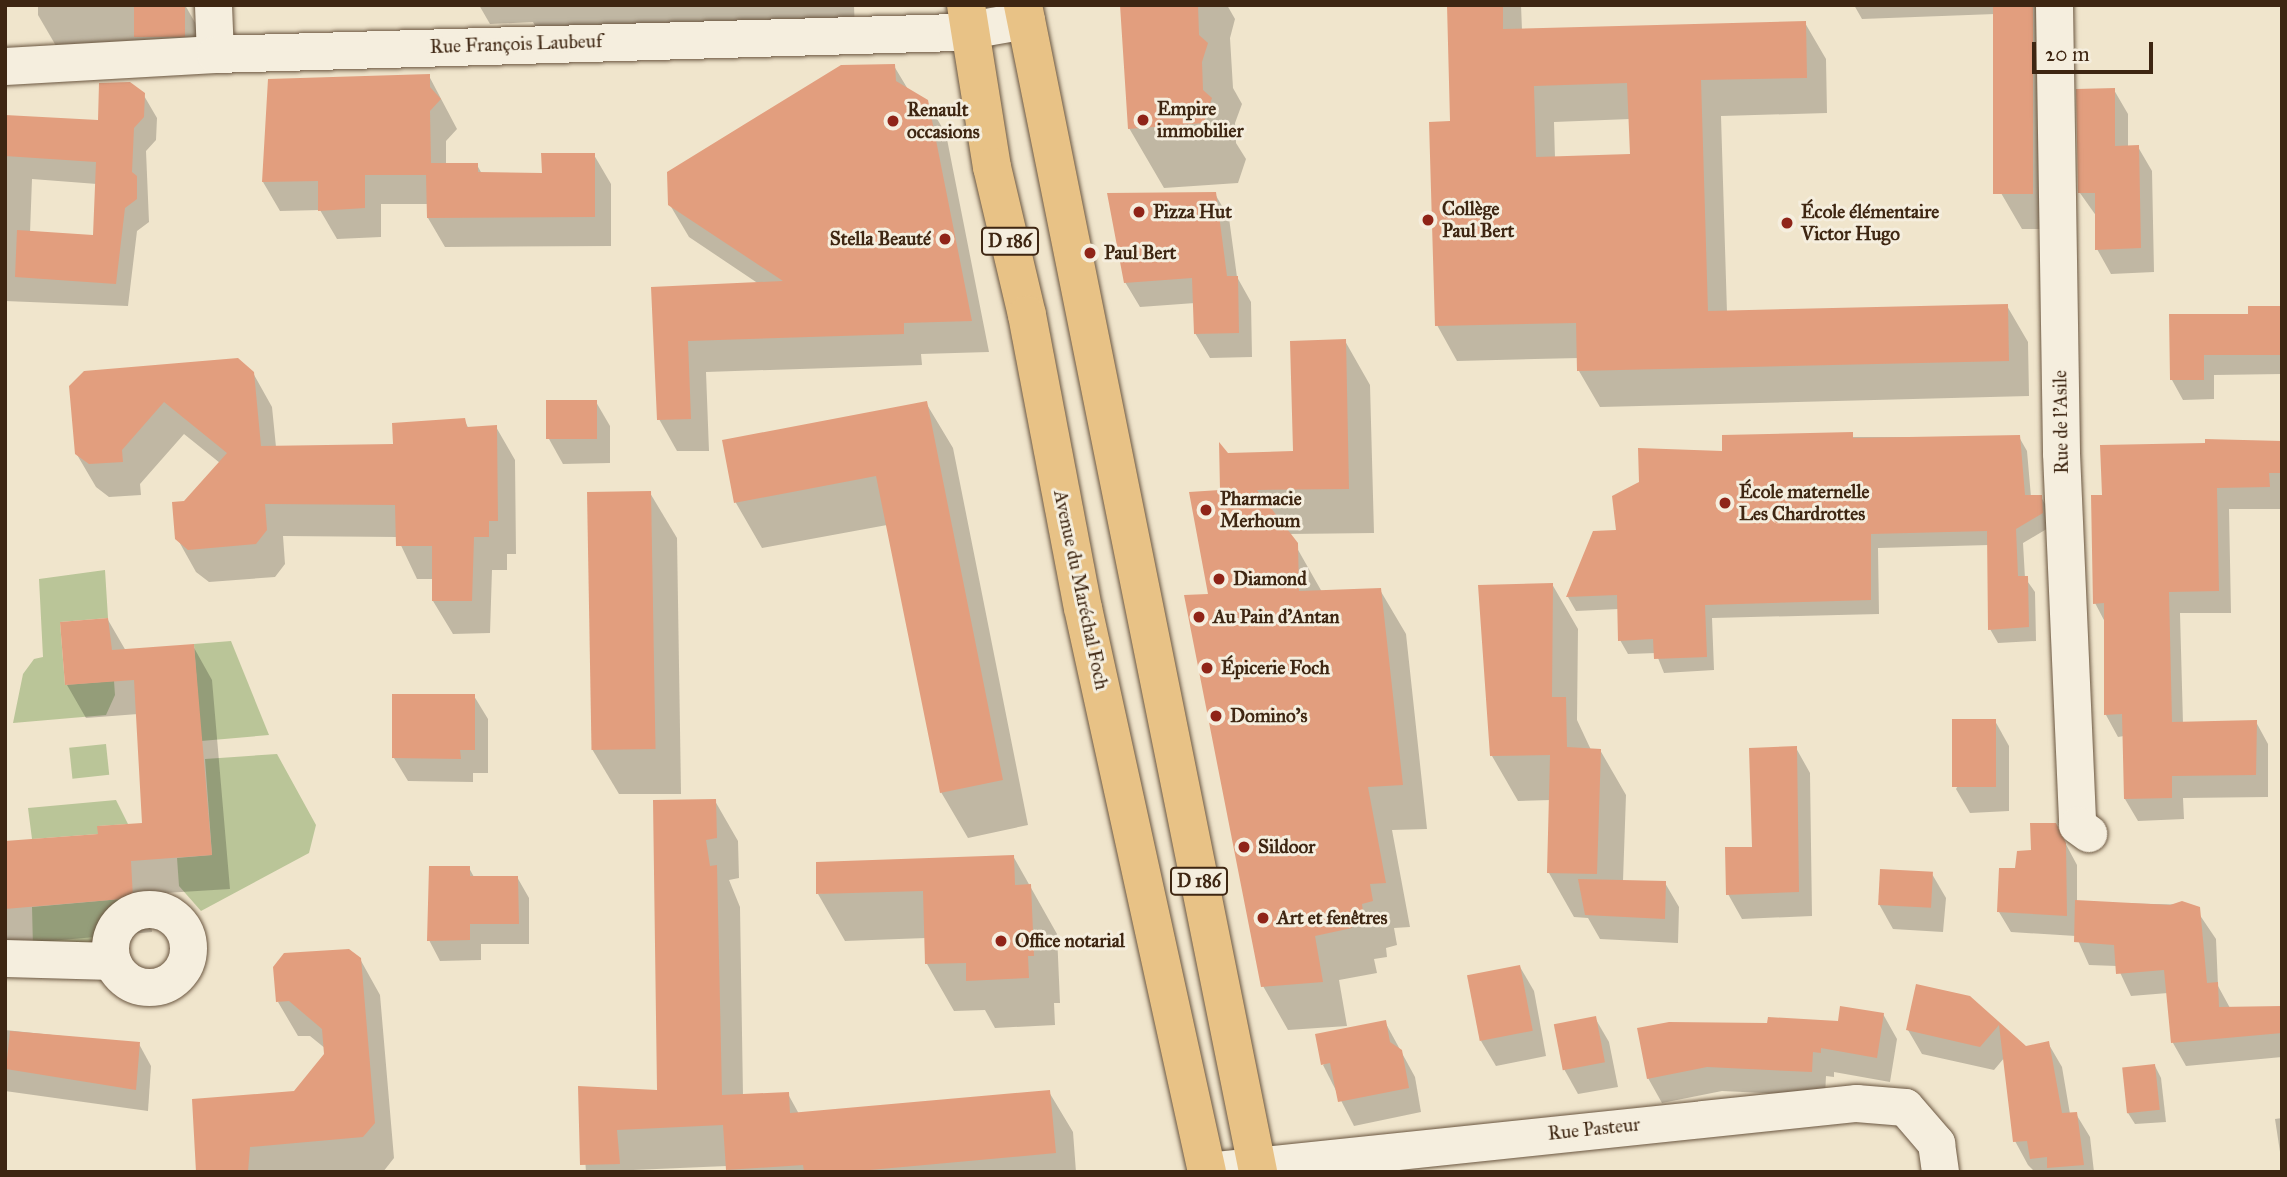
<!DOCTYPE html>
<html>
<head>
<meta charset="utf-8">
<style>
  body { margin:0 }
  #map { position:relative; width:2287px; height:1177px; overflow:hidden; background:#f0e5cc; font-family:"IM FELL Great Primer",serif }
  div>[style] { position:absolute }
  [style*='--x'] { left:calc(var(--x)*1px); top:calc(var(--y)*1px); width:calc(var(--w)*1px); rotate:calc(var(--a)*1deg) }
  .green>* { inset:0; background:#bac598; transform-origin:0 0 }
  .shadow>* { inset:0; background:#0003 }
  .building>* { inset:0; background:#e29e7e; transform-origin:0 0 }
  .roads { filter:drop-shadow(0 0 2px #6a5640) drop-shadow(0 0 2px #6a5640) }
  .minor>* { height:37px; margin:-18.5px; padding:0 18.5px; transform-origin:18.5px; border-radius:18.5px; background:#f5eede }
  .minor>.ring { margin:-18.5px; padding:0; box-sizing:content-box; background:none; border:37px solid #f5eede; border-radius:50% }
  .primary>* { height:38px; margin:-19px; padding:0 19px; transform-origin:19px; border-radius:19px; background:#e8c286 }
  .dots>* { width:19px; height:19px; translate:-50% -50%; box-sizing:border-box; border:4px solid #f5eede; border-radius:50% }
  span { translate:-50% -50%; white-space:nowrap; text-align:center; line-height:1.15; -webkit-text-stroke:6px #f5eede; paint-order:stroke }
  .shield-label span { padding:2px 5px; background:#f5eede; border:2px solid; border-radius:5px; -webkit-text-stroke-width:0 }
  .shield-label { font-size:18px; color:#3e2612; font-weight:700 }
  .street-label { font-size:19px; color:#3e2612 }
  .poi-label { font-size:19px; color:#3e2612; font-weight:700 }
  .left { translate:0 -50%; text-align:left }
  .right { translate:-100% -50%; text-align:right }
  .frame { position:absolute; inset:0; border:7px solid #3e2612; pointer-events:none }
  .scale { position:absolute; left:2032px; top:42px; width:121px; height:32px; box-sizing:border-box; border:4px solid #3e2612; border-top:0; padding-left:9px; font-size:21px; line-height:24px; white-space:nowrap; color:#3e2612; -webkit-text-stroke:5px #f5eede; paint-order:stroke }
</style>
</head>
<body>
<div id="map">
  <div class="green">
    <div style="clip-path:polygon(105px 570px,108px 618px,60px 622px,65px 685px,114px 681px,115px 695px,106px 715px,13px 723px,23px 674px,34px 659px,43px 657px,39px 579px)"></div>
    <div style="clip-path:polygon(231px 641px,269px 735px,201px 741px,194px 644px)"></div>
    <div style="left:106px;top:744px;width:31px;height:37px;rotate:84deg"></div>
    <div style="clip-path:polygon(277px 754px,316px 825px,309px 853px,201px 911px,179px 886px,177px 858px,212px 855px,205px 759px)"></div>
    <div style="clip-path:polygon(116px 800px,128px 824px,98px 826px,98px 834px,32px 839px,28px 808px)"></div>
    <div style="clip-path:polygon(133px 898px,102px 921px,92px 942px,33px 948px,32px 907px)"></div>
  </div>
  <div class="shadow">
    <div style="clip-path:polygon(38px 5px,185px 5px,205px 40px,59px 51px,38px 15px)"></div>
    <div style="clip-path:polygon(479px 5px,854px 5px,855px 33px,538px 31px,533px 22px,490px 24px)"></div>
    <div style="clip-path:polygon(1121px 5px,1227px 5px,1235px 19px,1230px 38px,1233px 88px,1242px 104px,1235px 123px,1236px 143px,1246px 159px,1238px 183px,1164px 188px,1129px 128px)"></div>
    <div style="clip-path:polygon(evenodd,1448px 5px,1521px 5px,1522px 30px,1805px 23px,1826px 59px,1827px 113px,1721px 116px,1727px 313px,2007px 306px,2028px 342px,2029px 396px,1600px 407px,1579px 371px,1579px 358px,1457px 361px,1437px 325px,1452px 123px,1448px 5px,1630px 119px,1632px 156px,1555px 158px,1554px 122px,1630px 119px)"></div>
    <div style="clip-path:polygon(1854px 5px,2039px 5px,2056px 229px,2022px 229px,2001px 193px,1995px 14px,1862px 19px)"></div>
    <div style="clip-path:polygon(894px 66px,909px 91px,927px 102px,946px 134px,989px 352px,921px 354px,922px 365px,706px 372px,709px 451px,677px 451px,659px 419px,653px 289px,759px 284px,689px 237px,670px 205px)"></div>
    <div style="clip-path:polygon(429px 76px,457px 129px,446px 141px,446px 165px,477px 165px,482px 174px,543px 174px,594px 155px,611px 184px,611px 246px,445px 247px,428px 218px,428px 204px,381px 204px,381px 237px,337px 239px,320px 210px,280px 211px,263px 182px,269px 80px)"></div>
    <div style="clip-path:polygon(2114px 90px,2128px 114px,2128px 147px,2138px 147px,2152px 171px,2154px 272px,2111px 274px,2097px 249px,2097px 217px,2080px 193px)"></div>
    <div style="clip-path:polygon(evenodd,143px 94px,157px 118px,156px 140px,146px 151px,149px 222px,137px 231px,128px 306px,5px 301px,5px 117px,100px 122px,143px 94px,32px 179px,97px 184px,94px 237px,30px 233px,32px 179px)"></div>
    <div style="clip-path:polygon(1215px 194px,1229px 218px,1237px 277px,1251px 302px,1252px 357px,1210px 358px,1195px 333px,1195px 303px,1140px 307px,1125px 282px)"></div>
    <div style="clip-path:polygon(2282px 308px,2282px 374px,2214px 375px,2214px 399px,2183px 400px,2172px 380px,2250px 316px)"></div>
    <div style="clip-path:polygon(1345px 341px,1370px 385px,1374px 533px,1289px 534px,1322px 592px,1380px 590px,1406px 634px,1427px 829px,1392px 830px,1410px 927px,1394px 928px,1397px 945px,1386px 948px,1387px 957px,1374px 959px,1377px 973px,1339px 980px,1347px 1026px,1288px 1030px,1263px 986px,1210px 596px,1227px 454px,1295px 453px)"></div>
    <div style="clip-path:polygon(253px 373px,272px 407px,276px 447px,395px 445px,464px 420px,469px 429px,496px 427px,515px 460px,516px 554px,507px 554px,507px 570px,492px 570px,490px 633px,453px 634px,433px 601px,434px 579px,417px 579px,397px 537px,283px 536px,285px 564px,275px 577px,209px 582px,196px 572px,177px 538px,185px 503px,220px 463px,184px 434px,140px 484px,141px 495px,109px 497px,96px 487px,76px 453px,71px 387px)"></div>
    <div style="clip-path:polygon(596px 402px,610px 426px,610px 463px,563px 464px,549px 439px)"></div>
    <div style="clip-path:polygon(926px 403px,953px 448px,1028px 825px,968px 838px,941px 792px,887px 525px,762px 548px,736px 503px,724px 441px)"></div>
    <div style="clip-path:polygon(1723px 437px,2019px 437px,2027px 451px,2031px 497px,2041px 497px,2049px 511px,2050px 527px,2023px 543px,2025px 578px,2035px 592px,2036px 641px,1998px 643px,1990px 629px,1989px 545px,1878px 548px,1879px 614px,1712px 618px,1714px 670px,1664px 673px,1656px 653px,1628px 654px,1620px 640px,1619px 609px,1576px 611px,1568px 597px,1594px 533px,1618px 532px,1724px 453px)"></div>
    <div style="clip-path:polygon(2282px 442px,2281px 509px,2229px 509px,2231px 613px,2180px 613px,2183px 724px,2256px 722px,2268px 744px,2268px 797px,2183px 798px,2184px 819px,2138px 821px,2125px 799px,2124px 736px,2118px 737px,2106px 715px,2105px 622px,2095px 603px,2103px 496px)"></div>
    <div style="clip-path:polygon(650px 493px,677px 538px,681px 794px,619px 794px,592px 749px)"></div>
    <div style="clip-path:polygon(1552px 584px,1578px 629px,1577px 720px,1591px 750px,1600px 750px,1626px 795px,1623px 881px,1665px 883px,1679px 907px,1678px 943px,1600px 939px,1588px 918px,1574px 917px,1549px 873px,1551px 800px,1518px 801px,1492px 756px)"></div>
    <div style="clip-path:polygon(108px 620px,126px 651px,193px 646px,212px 680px,230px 889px,149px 894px,152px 932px,5px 945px,5px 843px,100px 836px,144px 824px,138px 714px,86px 718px,67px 685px)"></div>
    <div style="clip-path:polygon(474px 696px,488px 719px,488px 773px,473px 773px,473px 782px,408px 781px,394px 758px)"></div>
    <div style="clip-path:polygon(1995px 721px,2009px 746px,2009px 811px,1970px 813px,1956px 789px)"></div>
    <div style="clip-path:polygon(1796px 748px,1810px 773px,1812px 916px,1742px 919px,1728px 894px,1754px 849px)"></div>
    <div style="clip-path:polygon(715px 801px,738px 841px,739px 878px,729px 880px,740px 907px,743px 1096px,788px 1094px,799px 1114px,1049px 1092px,1073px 1132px,1076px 1172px,729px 1172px,727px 1166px,586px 1172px,580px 1088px,658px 1092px,655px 802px)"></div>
    <div style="clip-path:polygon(2055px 824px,2077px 865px,2077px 902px,2193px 905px,2216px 939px,2218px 986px,2230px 1008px,2282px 1008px,2282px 1057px,2186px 1066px,2173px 1043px,2168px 993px,2131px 996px,2117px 966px,2089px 965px,2076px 936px,2011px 932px,1999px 912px,2016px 870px)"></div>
    <div style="clip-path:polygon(1013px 856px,1057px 934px,1060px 1003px,1054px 1003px,1055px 1025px,995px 1028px,985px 1010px,954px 1011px,927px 964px,926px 938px,845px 941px,818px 894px)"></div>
    <div style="clip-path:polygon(469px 868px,474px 877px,517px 877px,529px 898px,529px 944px,481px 944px,481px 960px,440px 961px,429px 940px)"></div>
    <div style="clip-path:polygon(1932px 874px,1946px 898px,1943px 932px,1893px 929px,1879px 904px)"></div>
    <div style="clip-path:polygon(360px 959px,380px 995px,394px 1158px,383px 1172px,217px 1172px,295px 1093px,326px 1055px,326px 1049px,310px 1036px,298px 1036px,278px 1002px)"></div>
    <div style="clip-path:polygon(1520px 967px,1534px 991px,1546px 1056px,1496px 1066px,1481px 1041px)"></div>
    <div style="clip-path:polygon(1970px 998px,2025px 1048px,2048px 1043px,2062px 1067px,2070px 1114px,2076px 1114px,2090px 1137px,2094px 1172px,2035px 1172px,2028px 1165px,2015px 1141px,2005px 1057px,1994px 1070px,1922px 1054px,1908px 1030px)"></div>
    <div style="clip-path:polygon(1883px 1014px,1897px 1039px,1890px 1082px,1834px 1072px,1834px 1077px,1826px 1076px,1825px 1096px,1722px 1091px,1662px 1103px,1648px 1078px)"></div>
    <div style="clip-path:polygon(1595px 1018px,1609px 1042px,1618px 1087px,1578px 1094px,1564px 1069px)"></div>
    <div style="clip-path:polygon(1385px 1022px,1415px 1077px,1421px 1112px,1354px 1126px,1323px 1065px)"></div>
    <div style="clip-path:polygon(5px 1030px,139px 1044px,151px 1066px,148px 1111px,5px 1091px)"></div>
    <div style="clip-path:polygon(2155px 1066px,2161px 1078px,2166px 1122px,2135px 1124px,2128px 1113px)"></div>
    <div style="clip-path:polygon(2282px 1118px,2282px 1165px,2275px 1119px)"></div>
  </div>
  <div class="building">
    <div style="left:134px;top:5px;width:51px;height:32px"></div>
    <div style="clip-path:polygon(1120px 5px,1198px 5px,1199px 35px,1208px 43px,1202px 62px,1203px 90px,1212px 98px,1204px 123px,1128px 129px)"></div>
    <div style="clip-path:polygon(evenodd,1447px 5px,1503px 5px,1503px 29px,1806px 21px,1807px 78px,1701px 80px,1708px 311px,2008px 304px,2009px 361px,1577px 371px,1576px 323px,1435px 326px,1429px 122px,1450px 121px,1447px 5px,1627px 83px,1630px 154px,1536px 157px,1534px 86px,1627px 83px)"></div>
    <div style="left:1993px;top:5px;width:40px;height:189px"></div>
    <div style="clip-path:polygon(895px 64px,896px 81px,928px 100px,972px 321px,904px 323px,904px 334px,688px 341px,691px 419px,657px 420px,651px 287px,783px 281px,668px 205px,667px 172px,841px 65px)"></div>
    <div style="clip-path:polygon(430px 74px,430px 87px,441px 99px,430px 111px,431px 163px,478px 163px,478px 172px,542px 173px,541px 153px,595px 153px,595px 217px,427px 218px,426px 175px,365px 175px,365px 208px,318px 211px,318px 181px,262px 182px,268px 79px)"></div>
    <div style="clip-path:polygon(130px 82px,145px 93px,144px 117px,134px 128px,132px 172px,137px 176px,137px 199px,125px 208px,116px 284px,15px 277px,17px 230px,93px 235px,96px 162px,5px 156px,5px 115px,98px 120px,99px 83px)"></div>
    <div style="clip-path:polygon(2115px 88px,2115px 146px,2139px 145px,2141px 248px,2095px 250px,2095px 193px,2078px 193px,2076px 89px)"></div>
    <div style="clip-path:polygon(1216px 192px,1227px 276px,1238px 276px,1239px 333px,1194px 334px,1192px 278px,1124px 283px,1107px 193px)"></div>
    <div style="clip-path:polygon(2248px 306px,2282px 306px,2282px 355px,2204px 355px,2204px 380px,2170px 380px,2169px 314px,2248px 314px)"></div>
    <div style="clip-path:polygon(1346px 339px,1349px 489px,1257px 490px,1298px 543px,1299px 591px,1381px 588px,1403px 785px,1368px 787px,1386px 883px,1370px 884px,1373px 901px,1362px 904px,1363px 912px,1350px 915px,1352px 928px,1315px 936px,1323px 982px,1261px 987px,1184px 595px,1208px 594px,1189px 492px,1220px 490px,1219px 442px,1228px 453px,1293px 451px,1290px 341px)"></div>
    <div style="clip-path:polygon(238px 358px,254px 372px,261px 446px,393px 444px,392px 423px,465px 418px,467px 427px,497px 425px,498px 521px,489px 521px,489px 537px,474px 537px,472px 601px,432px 601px,432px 546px,396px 546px,395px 505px,265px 504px,267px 530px,256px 544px,188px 550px,175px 539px,172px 502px,184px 501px,227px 453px,164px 402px,122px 450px,123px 462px,89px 464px,75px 454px,69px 386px,84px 371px)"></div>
    <div style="left:597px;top:400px;width:39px;height:51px;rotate:90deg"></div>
    <div style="clip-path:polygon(927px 401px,1003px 780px,940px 793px,876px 476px,734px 503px,722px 440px)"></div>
    <div style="clip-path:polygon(1853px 432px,1853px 438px,2020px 435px,2025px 495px,2042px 495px,2043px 513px,2016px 529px,2018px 576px,2028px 576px,2029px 627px,1988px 630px,1987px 531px,1871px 534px,1871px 600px,1705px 605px,1707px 657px,1654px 659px,1653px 639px,1618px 641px,1617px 595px,1566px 597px,1593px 531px,1616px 530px,1612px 496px,1639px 482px,1638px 448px,1722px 451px,1722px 435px)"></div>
    <div style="clip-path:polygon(2205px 439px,2282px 441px,2282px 473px,2269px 473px,2270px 487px,2217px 488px,2219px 591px,2169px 592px,2172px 722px,2257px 720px,2256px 775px,2172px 776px,2172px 798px,2124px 799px,2122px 714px,2104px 715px,2104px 603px,2093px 604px,2091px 495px,2102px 495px,2100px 445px,2205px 443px)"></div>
    <div style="left:651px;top:491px;width:258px;height:64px;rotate:89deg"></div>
    <div style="clip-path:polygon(1553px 583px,1552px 697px,1566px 697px,1567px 747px,1601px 749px,1597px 874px,1547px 873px,1550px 755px,1490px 756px,1478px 585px)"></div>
    <div style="clip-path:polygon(108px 618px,112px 650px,194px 644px,212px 855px,131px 861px,133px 898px,5px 909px,5px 841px,98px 834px,97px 826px,142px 823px,134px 680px,65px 685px,60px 622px)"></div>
    <div style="clip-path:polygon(392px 694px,475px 694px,475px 750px,460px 750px,461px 759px,392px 758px)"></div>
    <div style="left:1996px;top:719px;width:68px;height:44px;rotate:90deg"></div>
    <div style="clip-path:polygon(1797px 746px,1799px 892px,1726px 895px,1725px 847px,1752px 847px,1749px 748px)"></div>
    <div style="clip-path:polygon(716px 799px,717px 838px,706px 840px,710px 866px,717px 865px,722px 1095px,789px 1092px,790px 1113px,1050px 1090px,1056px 1153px,848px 1172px,804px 1172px,803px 1165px,726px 1170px,723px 1125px,617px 1130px,620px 1164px,580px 1165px,578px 1086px,657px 1090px,653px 800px)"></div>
    <div style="clip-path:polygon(2030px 823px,2056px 823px,2066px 843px,2067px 916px,1997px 912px,1999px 868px,2015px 868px,2017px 851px,2031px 850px)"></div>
    <div style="clip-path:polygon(1014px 855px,1015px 885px,1031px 884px,1034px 956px,1028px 956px,1029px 978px,966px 981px,966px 963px,925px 964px,923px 891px,816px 894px,816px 862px)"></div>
    <div style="clip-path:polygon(429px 866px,470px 866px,470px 876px,518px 876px,519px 924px,470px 924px,470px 940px,427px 941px)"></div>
    <div style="left:1880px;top:869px;width:53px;height:36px;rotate:3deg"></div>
    <div style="clip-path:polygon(1578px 879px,1666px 881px,1665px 919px,1585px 915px)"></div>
    <div style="clip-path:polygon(2075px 900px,2170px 905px,2182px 901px,2200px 907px,2207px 983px,2218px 982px,2219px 1007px,2282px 1006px,2282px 1033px,2171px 1043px,2164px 970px,2116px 974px,2114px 945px,2074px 942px)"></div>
    <div style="clip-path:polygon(349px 949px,361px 958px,375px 1123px,363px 1137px,250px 1147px,248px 1172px,196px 1172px,192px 1099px,294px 1091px,324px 1054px,322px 1029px,289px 1001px,276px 1002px,273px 967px,284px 953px)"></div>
    <div style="left:1520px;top:965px;width:67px;height:54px;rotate:79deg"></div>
    <div style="clip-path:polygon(1916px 984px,1970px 996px,2026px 1046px,2049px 1041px,2062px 1113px,2077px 1112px,2084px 1165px,2047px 1168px,2047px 1157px,2030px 1159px,2027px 1141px,2013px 1142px,1999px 1025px,1980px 1047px,1906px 1030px)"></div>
    <div style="clip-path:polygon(1840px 1006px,1884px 1013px,1877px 1058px,1821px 1048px,1821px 1053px,1813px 1052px,1812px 1072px,1707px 1067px,1647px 1079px,1637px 1028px,1669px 1022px,1767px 1023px,1768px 1017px,1838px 1021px)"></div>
    <div style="left:1596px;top:1016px;width:47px;height:43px;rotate:79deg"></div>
    <div style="clip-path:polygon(1386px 1020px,1390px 1042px,1402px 1050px,1409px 1088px,1338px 1102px,1330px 1063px,1321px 1065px,1315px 1034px)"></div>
    <div style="clip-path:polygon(10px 1031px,140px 1042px,136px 1090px,6px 1069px)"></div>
    <div style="left:2155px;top:1064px;width:46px;height:33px;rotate:84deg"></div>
  </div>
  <div class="roads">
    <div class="minor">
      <div style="--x:213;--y:5;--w:49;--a:87.7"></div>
      <div style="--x:2054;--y:5;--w:448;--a:89.1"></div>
      <div style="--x:2061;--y:453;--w:372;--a:87.5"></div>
      <div style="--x:2077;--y:825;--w:14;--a:36"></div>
      <div style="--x:5;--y:66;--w:210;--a:-3.3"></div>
      <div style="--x:215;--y:54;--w:742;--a:-1.7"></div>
      <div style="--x:957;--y:32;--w:70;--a:-9.9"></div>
      <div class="ring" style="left:110px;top:909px;width:41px;height:41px"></div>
      <div style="--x:5;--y:958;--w:107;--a:1.6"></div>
      <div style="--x:1207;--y:1171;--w:653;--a:-5.98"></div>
      <div style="--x:1856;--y:1103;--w:49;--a:4.7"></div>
      <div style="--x:1905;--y:1107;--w:48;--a:49.3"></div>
      <div style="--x:1936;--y:1143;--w:29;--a:82"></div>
    </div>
    <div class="primary">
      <div style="--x:966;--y:5;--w:164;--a:80.9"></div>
      <div style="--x:992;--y:167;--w:152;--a:76.7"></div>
      <div style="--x:1027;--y:315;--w:298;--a:79.2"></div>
      <div style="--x:1083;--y:608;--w:577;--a:77.6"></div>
      <div style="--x:1023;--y:5;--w:1190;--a:78.61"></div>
    </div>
  </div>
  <div class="dots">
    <div style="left:1143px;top:120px;background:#8f2418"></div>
    <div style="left:893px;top:121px;background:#8f2418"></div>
    <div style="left:1139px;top:212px;background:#8f2418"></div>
    <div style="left:1428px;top:220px;background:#8f2418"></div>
    <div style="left:1787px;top:223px;background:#8f2418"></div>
    <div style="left:945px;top:239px;background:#8f2418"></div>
    <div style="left:1090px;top:253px;background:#8f2418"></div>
    <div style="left:1725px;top:503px;background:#8f2418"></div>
    <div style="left:1206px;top:510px;background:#8f2418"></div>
    <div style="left:1219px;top:579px;background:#8f2418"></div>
    <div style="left:1199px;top:617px;background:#8f2418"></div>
    <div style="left:1207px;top:668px;background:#8f2418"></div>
    <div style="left:1216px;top:716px;background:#8f2418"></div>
    <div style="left:1244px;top:847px;background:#8f2418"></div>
    <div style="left:1263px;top:918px;background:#8f2418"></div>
    <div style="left:1001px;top:941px;background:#8f2418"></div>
  </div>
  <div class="shield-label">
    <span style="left:1010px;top:241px">D 186</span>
    <span style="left:1199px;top:881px">D 186</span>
  </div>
  <div class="street-label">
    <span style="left:516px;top:44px;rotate:-2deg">Rue François Laubeuf</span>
    <span style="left:2061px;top:422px;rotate:-91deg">Rue de l'Asile</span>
    <span style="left:1081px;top:590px;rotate:78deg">Avenue du Maréchal Foch</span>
    <span style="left:1594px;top:1129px;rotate:-6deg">Rue Pasteur</span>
  </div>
  <div class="poi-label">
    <span class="left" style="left:1157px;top:120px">Empire<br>immobilier</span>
    <span class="left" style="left:907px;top:121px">Renault<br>occasions</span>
    <span class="left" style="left:1442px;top:220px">Collège<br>Paul Bert</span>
    <span class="left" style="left:1153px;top:212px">Pizza Hut</span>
    <span class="left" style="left:1801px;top:223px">École élémentaire<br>Victor Hugo</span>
    <span class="right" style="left:931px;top:239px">Stella Beauté</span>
    <span class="left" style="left:1104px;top:253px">Paul Bert</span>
    <span class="left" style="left:1739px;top:503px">École maternelle<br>Les Chardrottes</span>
    <span class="left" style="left:1220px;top:510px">Pharmacie<br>Merhoum</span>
    <span class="left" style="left:1233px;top:579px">Diamond</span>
    <span class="left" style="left:1213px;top:617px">Au Pain d'Antan</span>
    <span class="left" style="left:1221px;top:668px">Épicerie Foch</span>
    <span class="left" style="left:1230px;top:716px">Domino's</span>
    <span class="left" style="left:1258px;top:847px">Sildoor</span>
    <span class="left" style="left:1277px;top:918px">Art et fenêtres</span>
    <span class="left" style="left:1015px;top:941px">Office notarial</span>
  </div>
  <div class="frame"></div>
  <div class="scale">20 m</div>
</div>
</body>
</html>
